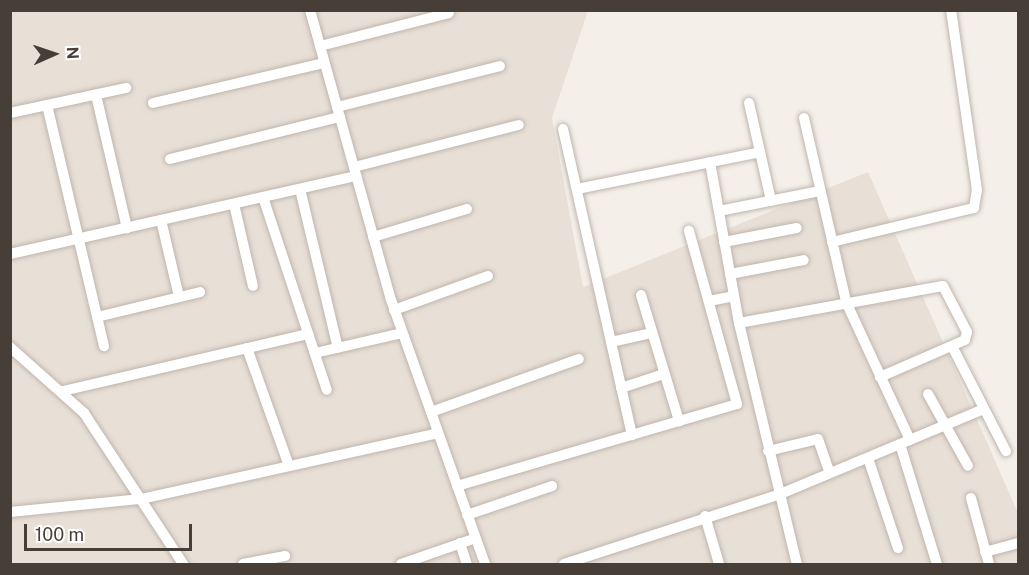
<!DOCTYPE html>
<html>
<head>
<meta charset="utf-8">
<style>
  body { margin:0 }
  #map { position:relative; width:1029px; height:575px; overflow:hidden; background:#f4efe9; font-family:"Public Sans",sans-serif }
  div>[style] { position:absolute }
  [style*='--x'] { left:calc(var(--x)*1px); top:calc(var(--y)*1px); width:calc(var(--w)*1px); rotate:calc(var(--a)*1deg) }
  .residential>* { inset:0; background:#e8dfd7 }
  .roads { filter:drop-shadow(0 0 2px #bfb5ac) drop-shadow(0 0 2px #bfb5ac) }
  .street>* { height:10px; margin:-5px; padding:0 5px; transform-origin:5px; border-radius:5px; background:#fff }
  span { translate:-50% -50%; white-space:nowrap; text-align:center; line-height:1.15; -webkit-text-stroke:4.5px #fff; paint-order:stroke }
  .frame { position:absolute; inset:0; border:12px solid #483e38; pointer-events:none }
  .north { position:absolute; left:24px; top:24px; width:60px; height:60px; -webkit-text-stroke:4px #fff; paint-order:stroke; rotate:87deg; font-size:16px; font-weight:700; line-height:24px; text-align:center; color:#483e38 }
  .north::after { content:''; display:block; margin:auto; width:21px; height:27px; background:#483e38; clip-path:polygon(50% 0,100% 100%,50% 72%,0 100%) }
  .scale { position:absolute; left:24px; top:524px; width:168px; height:27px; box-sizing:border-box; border:3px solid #483e38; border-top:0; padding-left:8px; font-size:18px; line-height:21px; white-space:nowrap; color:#483e38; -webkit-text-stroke:4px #fff; paint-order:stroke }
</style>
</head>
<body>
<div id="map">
  <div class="residential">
    <div style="clip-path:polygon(10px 11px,588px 11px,552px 118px,583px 287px,868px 172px,1018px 513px,1018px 564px,11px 564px)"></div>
  </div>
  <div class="roads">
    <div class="street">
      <div style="--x:310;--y:10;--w:298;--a:74.4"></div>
      <div style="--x:390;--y:297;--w:283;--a:70.4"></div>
      <div style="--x:320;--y:46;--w:133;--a:-14.3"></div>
      <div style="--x:96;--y:95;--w:137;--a:76.9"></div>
      <div style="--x:153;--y:103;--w:176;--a:-13.2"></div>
      <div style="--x:749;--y:103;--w:100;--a:77.3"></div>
      <div style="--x:47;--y:105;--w:248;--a:76.7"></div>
      <div style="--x:337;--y:107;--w:168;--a:-14.1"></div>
      <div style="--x:10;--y:113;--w:119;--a:-12.2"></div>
      <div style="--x:804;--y:118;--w:189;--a:77.1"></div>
      <div style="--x:846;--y:302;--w:152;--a:65.1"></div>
      <div style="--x:563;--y:129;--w:314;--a:77.3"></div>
      <div style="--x:170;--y:159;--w:175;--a:-13.9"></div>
      <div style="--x:710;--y:162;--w:164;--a:79.8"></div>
      <div style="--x:739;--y:323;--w:248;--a:76.5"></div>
      <div style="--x:354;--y:167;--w:170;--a:-14.3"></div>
      <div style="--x:300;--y:189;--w:163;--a:76.6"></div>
      <div style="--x:577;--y:189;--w:187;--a:-11.4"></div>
      <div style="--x:263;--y:197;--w:203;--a:71.7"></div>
      <div style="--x:234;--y:204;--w:84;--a:77"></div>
      <div style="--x:719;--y:211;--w:103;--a:-11.2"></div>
      <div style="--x:161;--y:220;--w:79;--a:76.8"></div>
      <div style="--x:373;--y:237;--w:98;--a:-16.6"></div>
      <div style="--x:724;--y:242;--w:74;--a:-10.9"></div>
      <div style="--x:832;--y:242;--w:146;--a:-13.5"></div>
      <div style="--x:974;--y:208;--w:18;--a:-81"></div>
      <div style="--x:977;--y:190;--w:182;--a:-98.2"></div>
      <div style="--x:10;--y:254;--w:355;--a:-12.7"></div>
      <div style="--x:730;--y:274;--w:75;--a:-10.7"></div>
      <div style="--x:641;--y:295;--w:132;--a:73.2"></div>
      <div style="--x:709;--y:301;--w:25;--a:-11"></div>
      <div style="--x:394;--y:310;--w:100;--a:-19.9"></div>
      <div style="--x:97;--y:317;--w:106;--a:-13.6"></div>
      <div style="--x:739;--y:323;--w:207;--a:-10.3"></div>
      <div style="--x:943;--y:286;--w:52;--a:62.4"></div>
      <div style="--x:967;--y:332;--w:8;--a:104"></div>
      <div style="--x:965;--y:340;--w:93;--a:156.5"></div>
      <div style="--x:611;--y:342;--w:42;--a:-12.4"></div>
      <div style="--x:10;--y:347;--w:99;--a:41.7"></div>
      <div style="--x:84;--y:413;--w:181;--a:56.7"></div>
      <div style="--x:247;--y:348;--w:125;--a:70.4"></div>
      <div style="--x:953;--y:348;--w:116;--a:62.8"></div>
      <div style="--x:315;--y:353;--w:89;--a:-12.9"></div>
      <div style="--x:621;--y:388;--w:45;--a:-18"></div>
      <div style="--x:63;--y:391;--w:252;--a:-13.1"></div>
      <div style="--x:928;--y:394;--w:82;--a:60.9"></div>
      <div style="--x:431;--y:412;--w:157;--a:-19.7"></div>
      <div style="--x:900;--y:444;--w:126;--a:72.9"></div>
      <div style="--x:768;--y:451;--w:51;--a:-13.5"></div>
      <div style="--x:818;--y:439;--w:36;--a:71"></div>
      <div style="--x:868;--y:458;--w:95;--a:71.6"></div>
      <div style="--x:457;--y:486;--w:292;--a:-16.3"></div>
      <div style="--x:737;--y:404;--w:180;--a:-105.5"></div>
      <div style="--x:971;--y:498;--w:68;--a:74.7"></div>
      <div style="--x:10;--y:512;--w:132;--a:-5.7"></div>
      <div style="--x:141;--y:499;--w:304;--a:-12.5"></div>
      <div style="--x:467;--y:515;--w:90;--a:-18.8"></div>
      <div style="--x:705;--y:516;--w:50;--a:73.7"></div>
      <div style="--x:460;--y:543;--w:22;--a:72"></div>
      <div style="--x:985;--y:552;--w:34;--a:-15"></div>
      <div style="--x:243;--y:564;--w:43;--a:-10.8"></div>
      <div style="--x:401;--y:564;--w:79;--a:-19.1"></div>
      <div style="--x:564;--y:564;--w:225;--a:-17.9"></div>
      <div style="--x:778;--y:495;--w:223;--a:-22.7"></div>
    </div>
  </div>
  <div class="frame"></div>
  <div class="north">N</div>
  <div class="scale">100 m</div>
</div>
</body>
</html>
